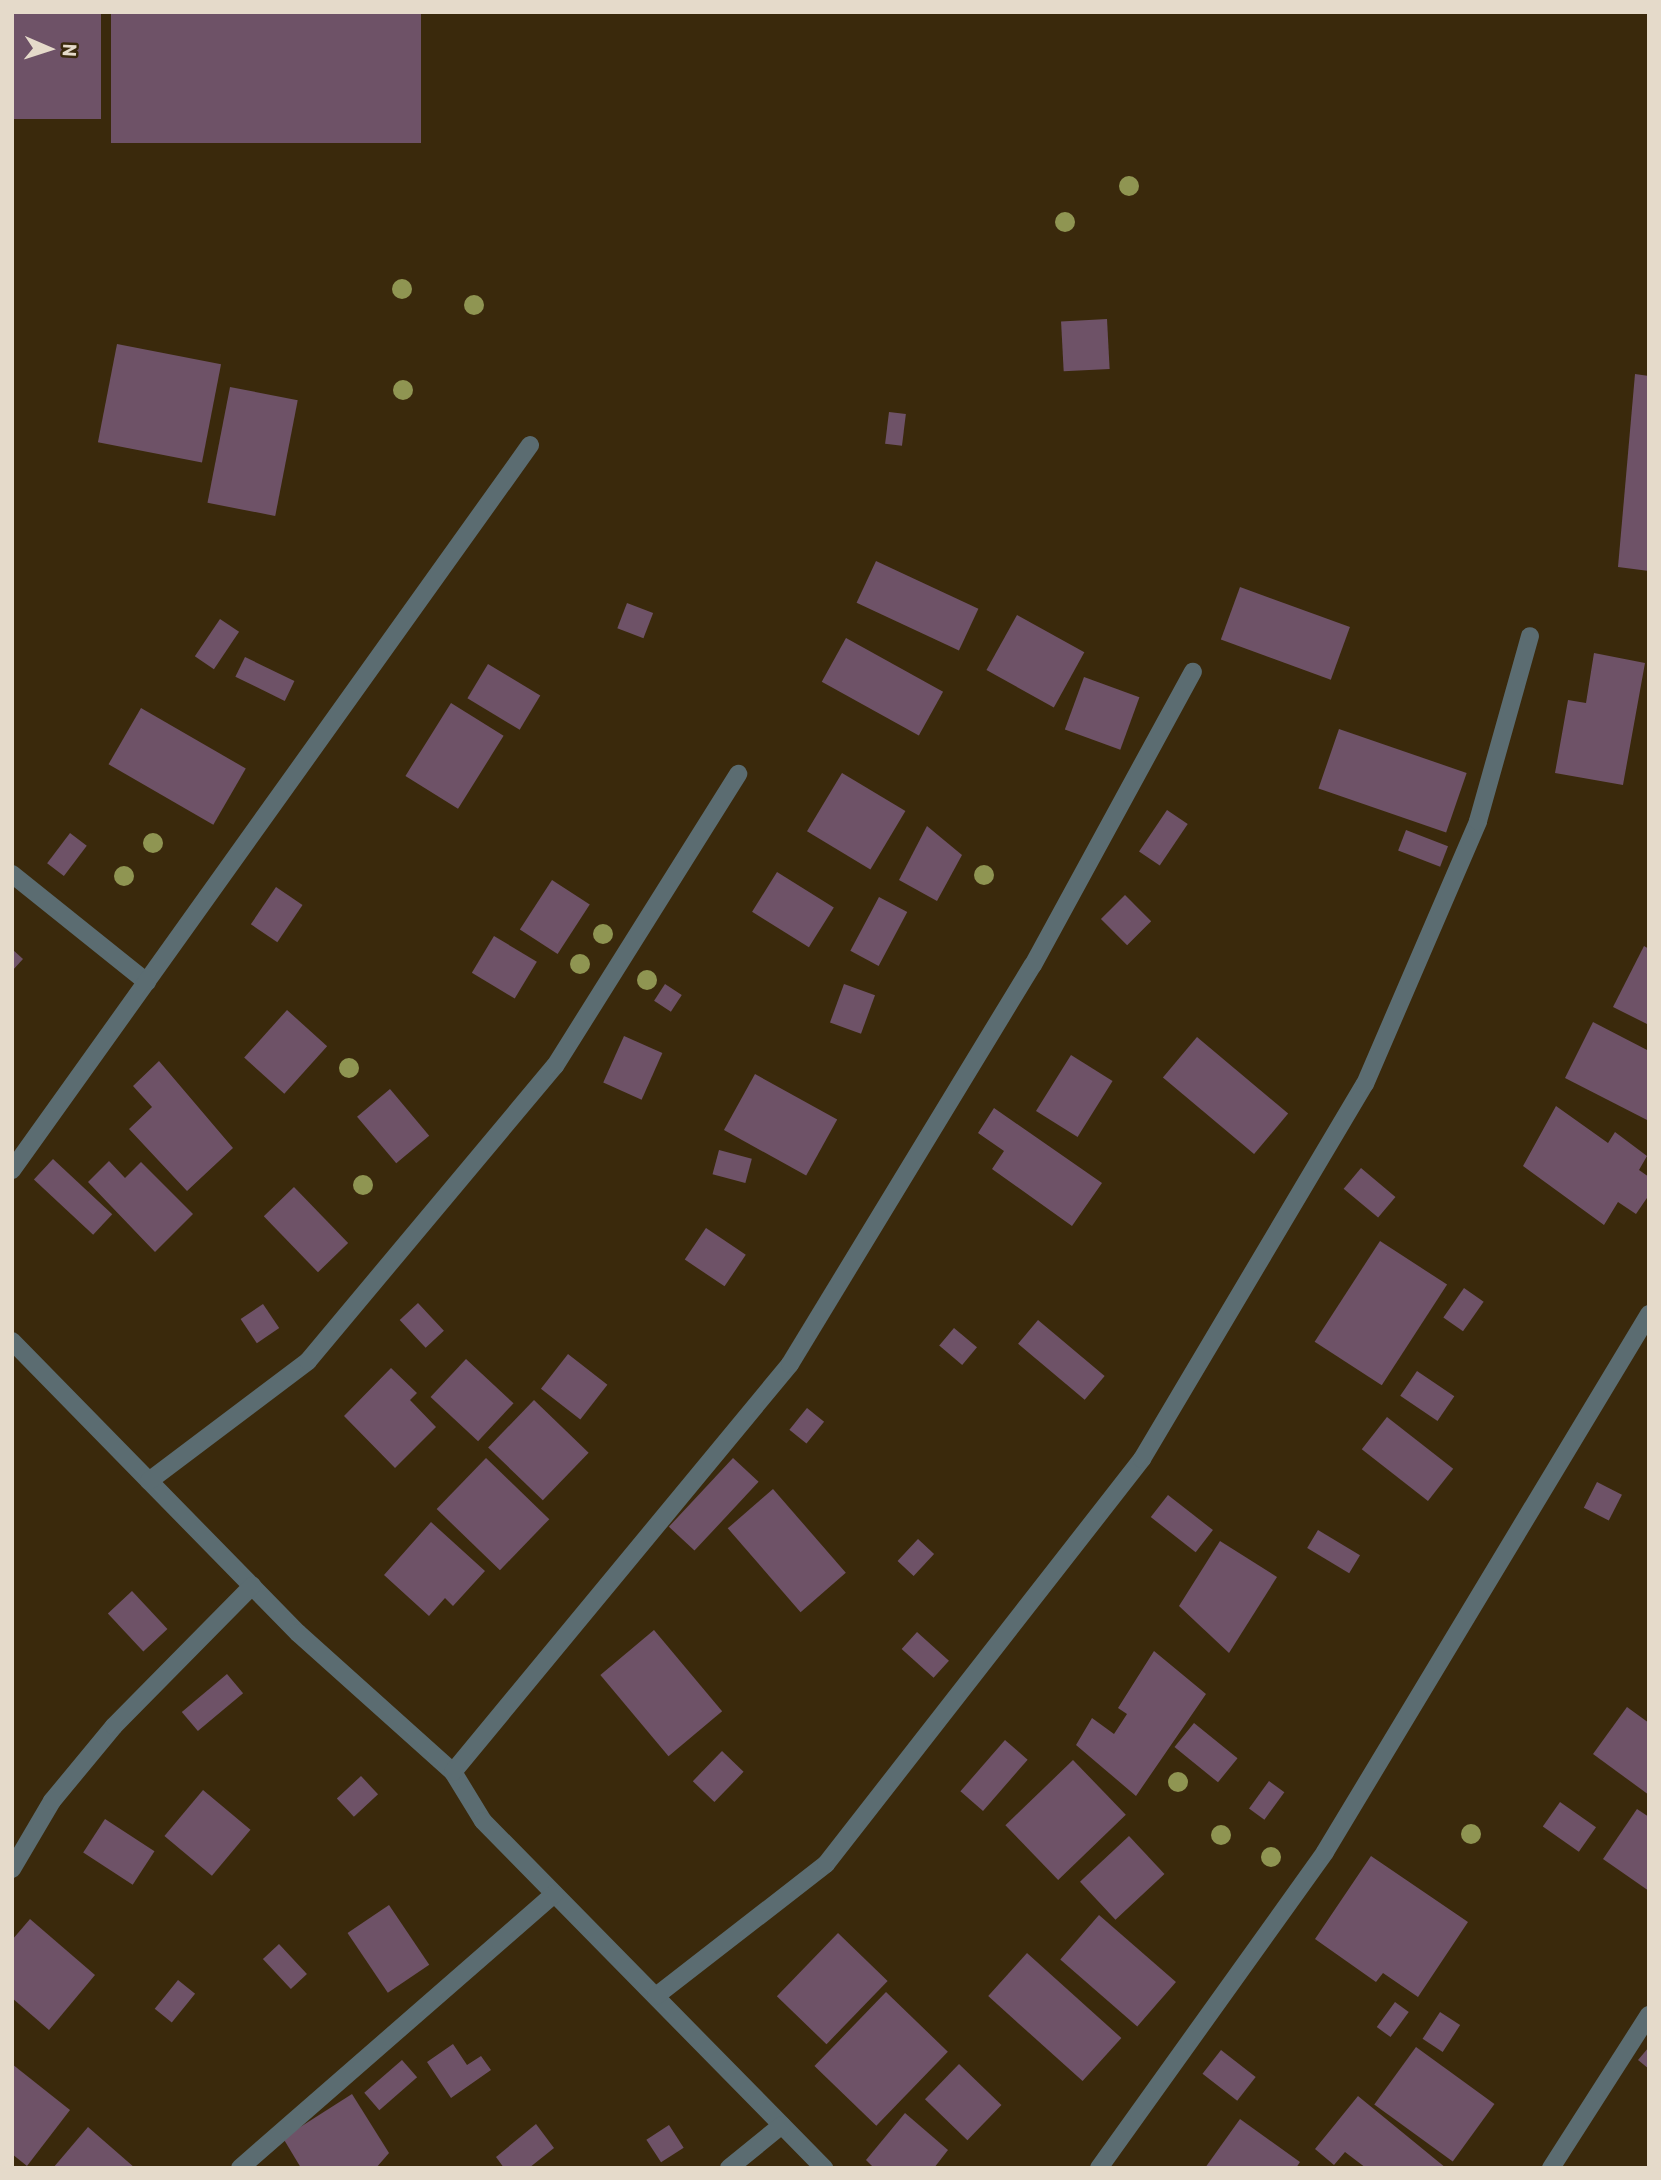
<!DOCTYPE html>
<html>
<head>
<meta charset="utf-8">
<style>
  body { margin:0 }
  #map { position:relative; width:1661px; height:2180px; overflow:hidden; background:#3a290c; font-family:Barlow,sans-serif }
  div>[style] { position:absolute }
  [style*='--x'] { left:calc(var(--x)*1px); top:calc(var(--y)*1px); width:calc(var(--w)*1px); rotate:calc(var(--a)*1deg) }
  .building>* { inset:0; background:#6e5267; transform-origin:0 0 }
  .minor>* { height:18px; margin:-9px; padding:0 9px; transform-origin:9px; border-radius:9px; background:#5b6c71 }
  .trees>* { width:20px; height:20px; margin:-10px; border-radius:50%; background:#8f9552 }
  span { translate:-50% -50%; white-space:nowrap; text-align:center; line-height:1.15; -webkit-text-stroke:6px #3a290c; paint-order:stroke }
  .frame { position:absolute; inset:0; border:14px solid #e5daca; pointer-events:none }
  .north { position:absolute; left:14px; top:14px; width:70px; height:70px; -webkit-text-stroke:5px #3a290c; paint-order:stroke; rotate:93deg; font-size:19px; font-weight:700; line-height:28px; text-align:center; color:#e5daca }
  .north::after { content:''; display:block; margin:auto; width:24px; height:32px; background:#e5daca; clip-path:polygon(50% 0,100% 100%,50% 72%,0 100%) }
</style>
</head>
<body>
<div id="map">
  <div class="building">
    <div style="left:12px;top:12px;width:89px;height:107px"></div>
    <div style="left:111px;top:12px;width:310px;height:131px"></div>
    <div style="left:1107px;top:319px;width:50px;height:46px;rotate:87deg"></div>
    <div style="left:117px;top:344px;width:106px;height:100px;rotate:11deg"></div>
    <div style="clip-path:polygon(1635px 374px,1649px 376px,1649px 571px,1618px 567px)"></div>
    <div style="left:230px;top:387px;width:69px;height:118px;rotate:11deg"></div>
    <div style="left:889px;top:412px;width:17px;height:32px;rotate:7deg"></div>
    <div style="left:876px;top:561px;width:113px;height:46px;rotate:25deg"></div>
    <div style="left:1240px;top:587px;width:117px;height:56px;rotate:20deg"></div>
    <div style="left:627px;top:603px;width:28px;height:27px;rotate:21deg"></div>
    <div style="left:1017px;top:615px;width:77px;height:63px;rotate:29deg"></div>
    <div style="left:220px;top:619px;width:23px;height:45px;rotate:34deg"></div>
    <div style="left:846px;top:638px;width:111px;height:50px;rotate:29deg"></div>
    <div style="clip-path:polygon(1594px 653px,1645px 663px,1623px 785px,1555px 773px,1568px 700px,1586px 703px)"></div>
    <div style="left:245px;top:657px;width:55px;height:22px;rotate:26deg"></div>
    <div style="left:488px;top:664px;width:61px;height:40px;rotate:31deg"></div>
    <div style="left:1084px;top:677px;width:59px;height:56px;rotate:20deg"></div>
    <div style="left:451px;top:703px;width:62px;height:86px;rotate:32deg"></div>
    <div style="left:141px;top:708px;width:121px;height:65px;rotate:30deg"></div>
    <div style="left:1339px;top:729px;width:135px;height:63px;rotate:19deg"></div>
    <div style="left:842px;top:773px;width:74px;height:68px;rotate:31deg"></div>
    <div style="left:1167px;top:810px;width:25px;height:50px;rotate:34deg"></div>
    <div style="clip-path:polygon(927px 826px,962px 855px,937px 901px,899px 880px)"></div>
    <div style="left:1406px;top:830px;width:45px;height:22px;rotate:21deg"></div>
    <div style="left:70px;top:833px;width:21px;height:38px;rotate:37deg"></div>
    <div style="left:777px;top:872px;width:67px;height:47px;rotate:32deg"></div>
    <div style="left:552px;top:880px;width:45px;height:59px;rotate:33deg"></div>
    <div style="left:276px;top:887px;width:32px;height:45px;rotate:34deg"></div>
    <div style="left:1125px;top:895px;width:37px;height:34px;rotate:45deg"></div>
    <div style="left:879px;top:897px;width:32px;height:61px;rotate:28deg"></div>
    <div style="left:494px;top:936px;width:50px;height:43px;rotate:31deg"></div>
    <div style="clip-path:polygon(1644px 946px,1649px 949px,1649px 1025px,1613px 1007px)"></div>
    <div style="clip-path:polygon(12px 949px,23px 959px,12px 971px)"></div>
    <div style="left:665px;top:984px;width:20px;height:20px;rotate:33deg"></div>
    <div style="left:844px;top:984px;width:33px;height:41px;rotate:20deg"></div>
    <div style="left:287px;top:1010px;width:54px;height:64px;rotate:42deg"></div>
    <div style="clip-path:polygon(1593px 1022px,1649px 1051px,1649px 1121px,1565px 1078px)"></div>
    <div style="left:624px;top:1036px;width:42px;height:51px;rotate:24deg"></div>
    <div style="left:1197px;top:1037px;width:119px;height:53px;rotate:40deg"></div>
    <div style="left:1071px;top:1055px;width:49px;height:66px;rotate:32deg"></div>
    <div style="clip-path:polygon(159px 1061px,233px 1148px,187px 1191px,129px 1129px,152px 1107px,133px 1086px)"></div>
    <div style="left:755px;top:1074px;width:94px;height:64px;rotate:29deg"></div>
    <div style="left:390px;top:1089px;width:61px;height:43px;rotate:50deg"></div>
    <div style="clip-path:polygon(1556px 1106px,1608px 1143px,1615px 1132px,1647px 1156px,1639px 1170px,1649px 1177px,1649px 1195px,1636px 1214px,1618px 1202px,1604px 1225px,1523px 1166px)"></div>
    <div style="clip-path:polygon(994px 1108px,1102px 1183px,1072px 1226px,992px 1169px,1004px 1151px,978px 1133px)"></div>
    <div style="left:719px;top:1150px;width:34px;height:25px;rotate:15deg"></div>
    <div style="left:53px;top:1159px;width:81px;height:28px;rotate:43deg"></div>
    <div style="clip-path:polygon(109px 1161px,125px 1178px,141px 1162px,193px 1214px,155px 1252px,88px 1182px)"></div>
    <div style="left:1361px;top:1168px;width:45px;height:27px;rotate:40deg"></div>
    <div style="left:294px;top:1187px;width:78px;height:42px;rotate:46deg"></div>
    <div style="left:706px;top:1228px;width:48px;height:38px;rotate:34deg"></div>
    <div style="left:1380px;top:1241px;width:80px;height:120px;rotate:33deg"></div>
    <div style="left:1464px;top:1288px;width:24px;height:36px;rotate:35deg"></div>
    <div style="left:418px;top:1303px;width:38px;height:25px;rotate:47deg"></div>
    <div style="left:263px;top:1304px;width:29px;height:27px;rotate:56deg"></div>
    <div style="left:1038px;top:1320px;width:87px;height:31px;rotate:40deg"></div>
    <div style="left:954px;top:1328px;width:30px;height:23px;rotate:40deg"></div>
    <div style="left:568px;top:1354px;width:50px;height:44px;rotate:38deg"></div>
    <div style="left:466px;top:1359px;width:65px;height:52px;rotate:43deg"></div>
    <div style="clip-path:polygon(391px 1368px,417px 1393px,410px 1400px,436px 1427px,395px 1468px,344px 1416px)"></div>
    <div style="left:1417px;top:1371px;width:45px;height:30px;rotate:34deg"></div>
    <div style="left:534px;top:1400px;width:76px;height:66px;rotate:44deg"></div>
    <div style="left:807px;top:1408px;width:22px;height:28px;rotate:39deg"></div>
    <div style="left:1387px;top:1417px;width:84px;height:41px;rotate:38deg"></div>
    <div style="left:486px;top:1458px;width:88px;height:71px;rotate:44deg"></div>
    <div style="left:733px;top:1458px;width:35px;height:94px;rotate:43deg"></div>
    <div style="left:1597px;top:1482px;width:28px;height:29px;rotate:27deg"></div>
    <div style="left:773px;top:1489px;width:111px;height:60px;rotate:49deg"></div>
    <div style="left:1168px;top:1495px;width:57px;height:28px;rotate:38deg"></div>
    <div style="clip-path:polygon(431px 1522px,485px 1571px,453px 1606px,445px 1598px,429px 1616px,384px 1575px)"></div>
    <div style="left:1318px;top:1530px;width:49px;height:21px;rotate:31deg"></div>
    <div style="left:918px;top:1539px;width:22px;height:30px;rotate:43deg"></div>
    <div style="clip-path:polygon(1220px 1541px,1277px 1577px,1229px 1653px,1179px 1606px)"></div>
    <div style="left:132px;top:1591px;width:52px;height:33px;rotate:47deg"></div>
    <div style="left:654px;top:1630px;width:106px;height:70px;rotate:50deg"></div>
    <div style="left:917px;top:1632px;width:43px;height:23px;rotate:42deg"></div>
    <div style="clip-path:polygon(1154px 1651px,1206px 1694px,1136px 1796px,1076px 1745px,1092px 1718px,1114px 1734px,1127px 1714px,1118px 1708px)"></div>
    <div style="left:227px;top:1674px;width:25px;height:59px;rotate:50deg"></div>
    <div style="clip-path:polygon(1627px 1707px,1649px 1723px,1649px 1795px,1593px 1754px)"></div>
    <div style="left:1194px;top:1723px;width:56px;height:31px;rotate:39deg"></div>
    <div style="left:1005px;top:1740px;width:30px;height:68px;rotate:41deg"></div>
    <div style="left:722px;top:1751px;width:30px;height:42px;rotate:44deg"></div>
    <div style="left:1073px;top:1760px;width:76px;height:94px;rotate:46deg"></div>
    <div style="left:361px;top:1776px;width:25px;height:33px;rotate:47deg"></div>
    <div style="left:1269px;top:1781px;width:19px;height:34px;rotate:36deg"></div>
    <div style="left:203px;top:1790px;width:62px;height:60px;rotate:40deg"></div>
    <div style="left:1560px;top:1802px;width:44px;height:30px;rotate:35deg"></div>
    <div style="clip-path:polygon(1637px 1809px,1649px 1817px,1649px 1891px,1603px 1859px)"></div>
    <div style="left:105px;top:1819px;width:59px;height:40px;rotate:33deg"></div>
    <div style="left:1129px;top:1836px;width:52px;height:67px;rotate:47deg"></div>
    <div style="clip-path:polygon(1371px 1856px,1468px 1922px,1418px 1997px,1383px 1973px,1376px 1982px,1315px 1939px)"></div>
    <div style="left:389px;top:1905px;width:72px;height:50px;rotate:56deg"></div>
    <div style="left:1099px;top:1915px;width:102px;height:59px;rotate:41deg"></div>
    <div style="clip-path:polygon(30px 1919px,95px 1975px,49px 2030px,12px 1998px,12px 1940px)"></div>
    <div style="left:838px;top:1933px;width:69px;height:88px;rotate:44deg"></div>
    <div style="left:279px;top:1944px;width:41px;height:22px;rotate:47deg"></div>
    <div style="left:1027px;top:1953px;width:127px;height:58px;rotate:42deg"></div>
    <div style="left:178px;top:1980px;width:22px;height:37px;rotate:39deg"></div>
    <div style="left:886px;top:1992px;width:86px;height:103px;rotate:44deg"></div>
    <div style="left:1395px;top:2002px;width:17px;height:31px;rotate:36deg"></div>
    <div style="left:1440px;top:2012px;width:24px;height:32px;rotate:33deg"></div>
    <div style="clip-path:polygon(453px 2044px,467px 2065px,481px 2056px,491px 2070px,451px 2098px,427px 2062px)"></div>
    <div style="left:1416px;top:2047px;width:97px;height:71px;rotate:36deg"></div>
    <div style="clip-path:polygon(1649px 2047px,1649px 2069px,1638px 2060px)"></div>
    <div style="left:1221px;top:2050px;width:44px;height:30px;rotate:38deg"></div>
    <div style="left:402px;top:2060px;width:23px;height:50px;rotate:49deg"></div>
    <div style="clip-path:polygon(12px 2064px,70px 2110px,27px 2166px,12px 2154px)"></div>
    <div style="left:959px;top:2064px;width:59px;height:49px;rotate:44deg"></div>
    <div style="clip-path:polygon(352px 2094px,389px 2153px,376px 2168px,301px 2168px,283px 2138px)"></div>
    <div style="clip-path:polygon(1358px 2096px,1446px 2168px,1366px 2168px,1345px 2152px,1334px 2165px,1315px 2149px)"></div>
    <div style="clip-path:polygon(905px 2113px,948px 2150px,934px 2168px,874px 2168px,866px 2160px)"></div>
    <div style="clip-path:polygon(1240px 2119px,1300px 2162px,1296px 2168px,1205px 2168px)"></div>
    <div style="clip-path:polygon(536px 2124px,554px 2148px,529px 2168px,504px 2168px,496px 2157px)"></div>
    <div style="left:669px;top:2125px;width:27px;height:27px;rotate:57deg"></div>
    <div style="clip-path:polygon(88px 2127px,135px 2168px,53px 2168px)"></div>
  </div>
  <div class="minor">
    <div style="--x:12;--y:874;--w:173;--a:38.7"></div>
    <div style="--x:12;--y:1170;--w:891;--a:-54.45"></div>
    <div style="--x:12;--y:1341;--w:409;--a:45.6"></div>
    <div style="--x:298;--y:1633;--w:208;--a:41.9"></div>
    <div style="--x:453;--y:1772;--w:57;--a:58.5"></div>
    <div style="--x:483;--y:1821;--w:487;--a:45.5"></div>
    <div style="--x:149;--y:1481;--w:199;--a:-37"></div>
    <div style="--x:308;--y:1361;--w:385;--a:-50.1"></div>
    <div style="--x:555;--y:1066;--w:345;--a:-57.9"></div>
    <div style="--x:453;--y:1772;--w:529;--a:-50.44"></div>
    <div style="--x:790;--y:1364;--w:467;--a:-58.7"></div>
    <div style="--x:1033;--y:965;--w:334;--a:-61.4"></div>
    <div style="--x:12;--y:1869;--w:79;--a:-59.5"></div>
    <div style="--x:52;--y:1801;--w:97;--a:-50.4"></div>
    <div style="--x:114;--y:1726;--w:197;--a:-45.4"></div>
    <div style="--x:656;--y:1996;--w:215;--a:-37.8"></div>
    <div style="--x:826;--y:1864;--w:514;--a:-52.04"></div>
    <div style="--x:1142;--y:1459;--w:436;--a:-59.3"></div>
    <div style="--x:1365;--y:1084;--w:286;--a:-66.7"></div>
    <div style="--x:1478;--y:821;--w:192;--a:-74.3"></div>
    <div style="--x:240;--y:2168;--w:417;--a:-41.1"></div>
    <div style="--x:729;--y:2168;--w:68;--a:-39.1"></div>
    <div style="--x:1099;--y:2168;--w:388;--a:-54.4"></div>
    <div style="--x:1325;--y:1852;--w:628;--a:-58.94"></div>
    <div style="--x:1551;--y:2168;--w:182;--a:-57.4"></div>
  </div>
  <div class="trees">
    <div style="left:1129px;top:186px"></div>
    <div style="left:1065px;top:222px"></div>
    <div style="left:402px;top:289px"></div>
    <div style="left:474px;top:305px"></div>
    <div style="left:403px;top:390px"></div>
    <div style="left:153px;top:843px"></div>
    <div style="left:984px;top:875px"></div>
    <div style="left:124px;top:876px"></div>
    <div style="left:603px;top:934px"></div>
    <div style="left:580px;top:964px"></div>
    <div style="left:647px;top:980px"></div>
    <div style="left:349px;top:1068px"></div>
    <div style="left:363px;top:1185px"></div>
    <div style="left:1178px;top:1782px"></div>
    <div style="left:1471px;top:1834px"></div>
    <div style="left:1221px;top:1835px"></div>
    <div style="left:1271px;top:1857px"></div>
  </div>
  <div class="frame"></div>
  <div class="north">N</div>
</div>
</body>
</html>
